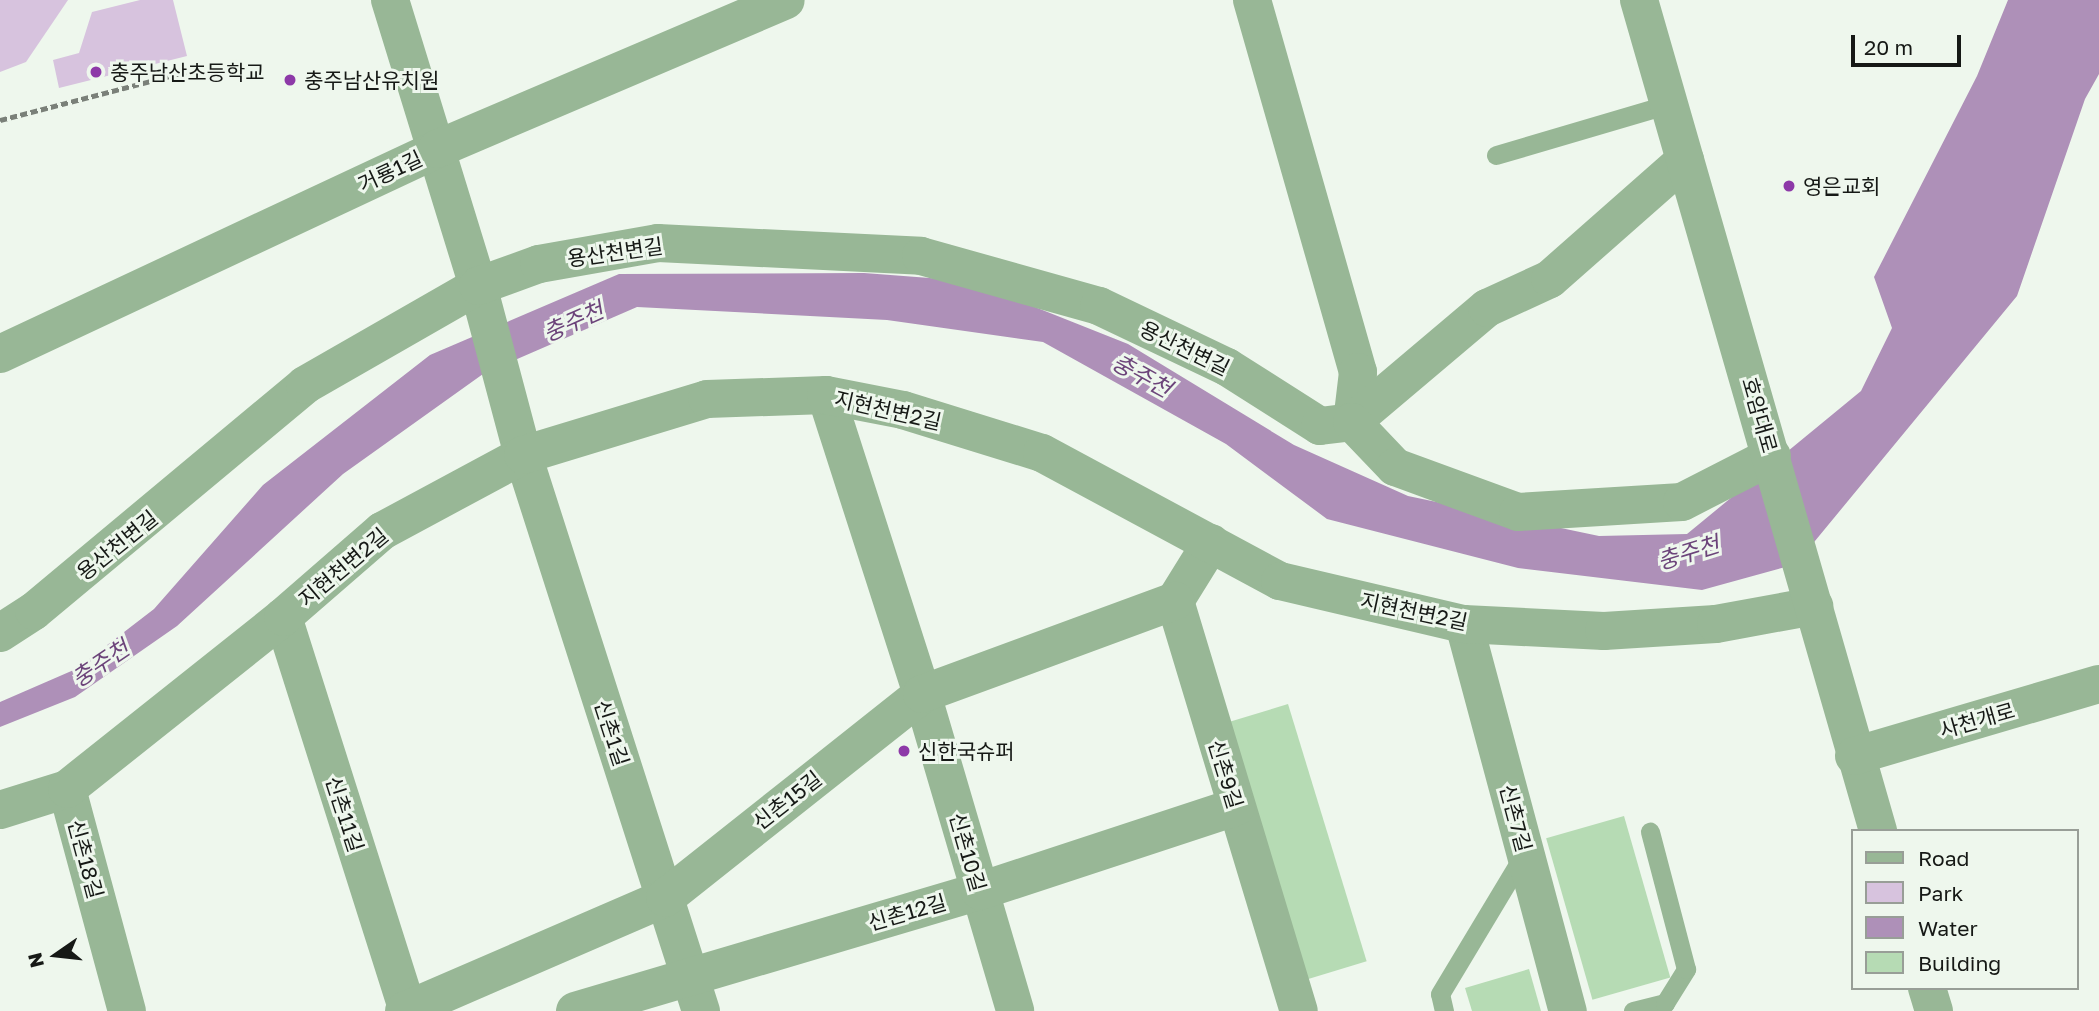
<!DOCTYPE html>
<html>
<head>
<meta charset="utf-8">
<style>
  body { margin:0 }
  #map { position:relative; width:2099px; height:1011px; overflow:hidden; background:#eef7ed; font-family:"Golos Text","Noto Sans KR",sans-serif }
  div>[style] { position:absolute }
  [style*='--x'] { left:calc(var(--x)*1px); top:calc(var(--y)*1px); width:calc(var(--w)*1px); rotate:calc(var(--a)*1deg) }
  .green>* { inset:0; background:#d7c3de }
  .water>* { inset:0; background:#ae90b8 }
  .building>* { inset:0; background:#b6dbb4; transform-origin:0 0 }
  .path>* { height:4.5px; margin-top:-2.25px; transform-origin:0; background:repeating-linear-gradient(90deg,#7a8079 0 7px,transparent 0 10.5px) }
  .service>* { height:19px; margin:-9.5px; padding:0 9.5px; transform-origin:9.5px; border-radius:9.5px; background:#98b796 }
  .minor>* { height:38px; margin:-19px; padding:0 19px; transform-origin:19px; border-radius:19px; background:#98b796 }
  .tertiary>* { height:38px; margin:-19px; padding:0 19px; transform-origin:19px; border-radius:19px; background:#98b796 }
  .dots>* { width:19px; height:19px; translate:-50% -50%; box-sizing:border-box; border:4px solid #eef7ed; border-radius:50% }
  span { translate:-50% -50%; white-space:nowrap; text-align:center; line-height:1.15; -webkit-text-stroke:6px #eef7ed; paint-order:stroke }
  .poi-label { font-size:21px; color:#161916 }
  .left { translate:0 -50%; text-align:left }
  .street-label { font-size:21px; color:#161916 }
  .water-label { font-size:23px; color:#6c447a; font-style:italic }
  .legend { position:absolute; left:1851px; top:829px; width:228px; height:161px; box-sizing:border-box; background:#eef7ed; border:2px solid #989e97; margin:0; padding:9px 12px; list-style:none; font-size:21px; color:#161916 }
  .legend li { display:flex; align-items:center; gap:14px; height:35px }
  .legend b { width:35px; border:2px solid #989e97 }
  .north { position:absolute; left:21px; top:920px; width:70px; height:70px; -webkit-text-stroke:5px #eef7ed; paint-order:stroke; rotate:256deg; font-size:19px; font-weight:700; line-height:28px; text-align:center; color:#161916 }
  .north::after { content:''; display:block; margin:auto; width:24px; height:32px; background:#161916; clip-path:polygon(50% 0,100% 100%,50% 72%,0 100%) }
  .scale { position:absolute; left:1851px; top:35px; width:110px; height:32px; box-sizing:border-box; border:4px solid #161916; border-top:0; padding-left:9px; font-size:21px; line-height:24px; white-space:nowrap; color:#161916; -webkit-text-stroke:5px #eef7ed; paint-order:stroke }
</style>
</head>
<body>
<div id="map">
  <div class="green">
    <div style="clip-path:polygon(0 0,68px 0,26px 62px,0 72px)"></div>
    <div style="clip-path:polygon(140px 0,173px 0,187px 56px,59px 88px,53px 60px,79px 53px,92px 12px)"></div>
  </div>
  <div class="water">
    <div style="clip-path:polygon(2008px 0,2099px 0,2099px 74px,2085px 99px,2017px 296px,1796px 564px,1702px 590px,1518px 568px,1327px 519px,1226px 444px,1043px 342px,887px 320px,637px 307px,483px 374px,343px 474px,177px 626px,75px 697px,0 727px,0 702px,76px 669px,154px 609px,263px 485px,430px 355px,619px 274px,864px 273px,969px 281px,1128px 344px,1294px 445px,1408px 496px,1599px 536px,1687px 534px,1861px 391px,1892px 328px,1874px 277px,1977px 76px)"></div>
  </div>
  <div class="building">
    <div style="left:1288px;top:704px;width:269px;height:67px;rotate:73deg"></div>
    <div style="left:1624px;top:816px;width:168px;height:81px;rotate:74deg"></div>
    <div style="clip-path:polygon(1529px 969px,1541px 1011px,1472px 1011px,1465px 988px)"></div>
  </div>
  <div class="path">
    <div style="--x:0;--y:120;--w:219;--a:-14.5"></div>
  </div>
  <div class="service">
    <div style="--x:1496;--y:155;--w:180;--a:-16.4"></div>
    <div style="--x:1444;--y:1011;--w:17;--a:-103"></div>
    <div style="--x:1440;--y:994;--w:163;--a:-59"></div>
    <div style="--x:1633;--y:1011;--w:33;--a:-14"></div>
    <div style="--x:1665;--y:1003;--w:40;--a:-58"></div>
    <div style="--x:1686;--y:969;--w:142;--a:-104.7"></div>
  </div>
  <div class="minor">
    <div style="--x:390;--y:0;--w:299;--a:72.9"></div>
    <div style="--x:478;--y:286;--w:175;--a:75.1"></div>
    <div style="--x:523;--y:455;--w:584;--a:72.25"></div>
    <div style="--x:1252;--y:0;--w:387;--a:74.1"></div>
    <div style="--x:1358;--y:372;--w:50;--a:96.8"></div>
    <div style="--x:0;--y:354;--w:483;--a:-25.1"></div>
    <div style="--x:437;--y:149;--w:379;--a:-23.1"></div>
    <div style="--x:826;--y:395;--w:314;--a:72.2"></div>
    <div style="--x:922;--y:694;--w:330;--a:73.6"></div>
    <div style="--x:1352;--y:422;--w:177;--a:-40.2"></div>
    <div style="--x:1487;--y:308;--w:69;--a:-24.7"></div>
    <div style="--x:1550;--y:279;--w:180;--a:-41.4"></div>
    <div style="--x:1211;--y:543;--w:68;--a:121.8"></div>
    <div style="--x:1175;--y:601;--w:428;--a:73.2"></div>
    <div style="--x:283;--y:617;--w:413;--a:72.4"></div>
    <div style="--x:1464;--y:624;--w:401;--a:75"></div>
    <div style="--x:0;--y:633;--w:40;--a:-32.9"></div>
    <div style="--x:34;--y:611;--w:353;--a:-39.8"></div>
    <div style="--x:305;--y:385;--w:199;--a:-29.8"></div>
    <div style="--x:478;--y:286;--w:65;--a:-19.8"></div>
    <div style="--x:539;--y:264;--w:121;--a:-10"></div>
    <div style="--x:658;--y:243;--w:263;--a:2.8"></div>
    <div style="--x:921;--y:256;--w:185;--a:15.7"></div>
    <div style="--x:1099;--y:306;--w:142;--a:25.5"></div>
    <div style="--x:1227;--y:367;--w:110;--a:32.4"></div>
    <div style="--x:1320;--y:426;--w:32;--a:-7"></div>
    <div style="--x:1352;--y:422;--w:62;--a:46.3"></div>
    <div style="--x:1395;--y:467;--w:131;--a:20.1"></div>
    <div style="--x:1518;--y:512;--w:164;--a:-3.5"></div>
    <div style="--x:1682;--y:502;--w:101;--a:-27.1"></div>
    <div style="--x:67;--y:789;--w:230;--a:74.9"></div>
    <div style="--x:0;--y:810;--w:70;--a:-17.4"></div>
    <div style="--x:67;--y:789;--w:276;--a:-38.5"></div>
    <div style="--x:283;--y:617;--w:131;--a:-41"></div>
    <div style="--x:382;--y:531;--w:160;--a:-28.3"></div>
    <div style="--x:523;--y:455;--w:192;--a:-16.9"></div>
    <div style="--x:707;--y:399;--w:119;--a:-1.9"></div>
    <div style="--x:826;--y:395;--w:78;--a:11"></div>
    <div style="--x:903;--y:410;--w:145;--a:17.2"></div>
    <div style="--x:1042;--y:453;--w:270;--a:28.3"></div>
    <div style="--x:1280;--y:581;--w:189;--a:13.2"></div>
    <div style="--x:1464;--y:624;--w:140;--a:2.9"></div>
    <div style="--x:1604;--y:631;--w:112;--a:-3.6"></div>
    <div style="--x:1716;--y:624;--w:100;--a:-10.4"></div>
    <div style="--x:404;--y:1011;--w:284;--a:-23.4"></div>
    <div style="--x:665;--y:898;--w:328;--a:-38.4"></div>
    <div style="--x:922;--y:694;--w:270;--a:-20.2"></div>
    <div style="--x:575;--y:1011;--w:422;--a:-16.5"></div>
    <div style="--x:980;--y:891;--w:269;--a:-18.2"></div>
  </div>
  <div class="tertiary">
    <div style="--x:1639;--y:0;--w:865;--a:73.95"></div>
    <div style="--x:1854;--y:756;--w:255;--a:-16.4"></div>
    <div style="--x:1927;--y:988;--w:24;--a:73"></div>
  </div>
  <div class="dots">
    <div style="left:96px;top:72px;background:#8d39a8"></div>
    <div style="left:290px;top:80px;background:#8d39a8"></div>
    <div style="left:1789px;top:186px;background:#8d39a8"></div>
    <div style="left:904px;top:751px;background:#8d39a8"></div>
  </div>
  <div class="poi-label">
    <span class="left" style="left:110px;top:72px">충주남산초등학교</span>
    <span class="left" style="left:304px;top:80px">충주남산유치원</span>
    <span class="left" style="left:1803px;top:186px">영은교회</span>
    <span class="left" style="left:918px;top:751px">신한국슈퍼</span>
  </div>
  <div class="street-label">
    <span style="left:390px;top:171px;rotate:-25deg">거룡1길</span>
    <span style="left:615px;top:252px;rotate:-8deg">용산천변길</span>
    <span style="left:1185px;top:348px;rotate:26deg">용산천변길</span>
    <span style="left:888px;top:410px;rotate:13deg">지현천변2길</span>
    <span style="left:1760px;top:415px;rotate:74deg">호암대로</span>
    <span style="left:117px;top:545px;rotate:-39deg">용산천변길</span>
    <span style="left:343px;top:567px;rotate:-40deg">지현천변2길</span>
    <span style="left:1414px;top:611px;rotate:12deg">지현천변2길</span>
    <span style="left:1977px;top:720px;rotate:-16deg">사천개로</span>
    <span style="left:612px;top:733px;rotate:72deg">신촌1길</span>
    <span style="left:1226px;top:774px;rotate:73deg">신촌9길</span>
    <span style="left:787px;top:800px;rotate:-38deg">신촌15길</span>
    <span style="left:345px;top:814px;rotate:72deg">신촌11길</span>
    <span style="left:1516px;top:818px;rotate:75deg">신촌7길</span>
    <span style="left:968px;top:852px;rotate:74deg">신촌10길</span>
    <span style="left:86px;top:859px;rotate:75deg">신촌18길</span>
    <span style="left:907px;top:912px;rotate:-16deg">신촌12길</span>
  </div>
  <div class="water-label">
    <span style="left:573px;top:321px;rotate:-24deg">충주천</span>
    <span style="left:1142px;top:375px;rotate:29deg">충주천</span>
    <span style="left:1688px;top:552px;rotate:-17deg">충주천</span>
    <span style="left:100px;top:663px;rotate:-34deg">충주천</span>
  </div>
  <ul class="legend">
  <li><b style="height:9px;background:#98b796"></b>Road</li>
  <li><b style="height:19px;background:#d7c3de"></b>Park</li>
  <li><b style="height:19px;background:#ae90b8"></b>Water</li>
  <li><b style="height:19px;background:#b6dbb4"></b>Building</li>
  </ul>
  <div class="north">N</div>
  <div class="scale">20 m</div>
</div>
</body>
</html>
